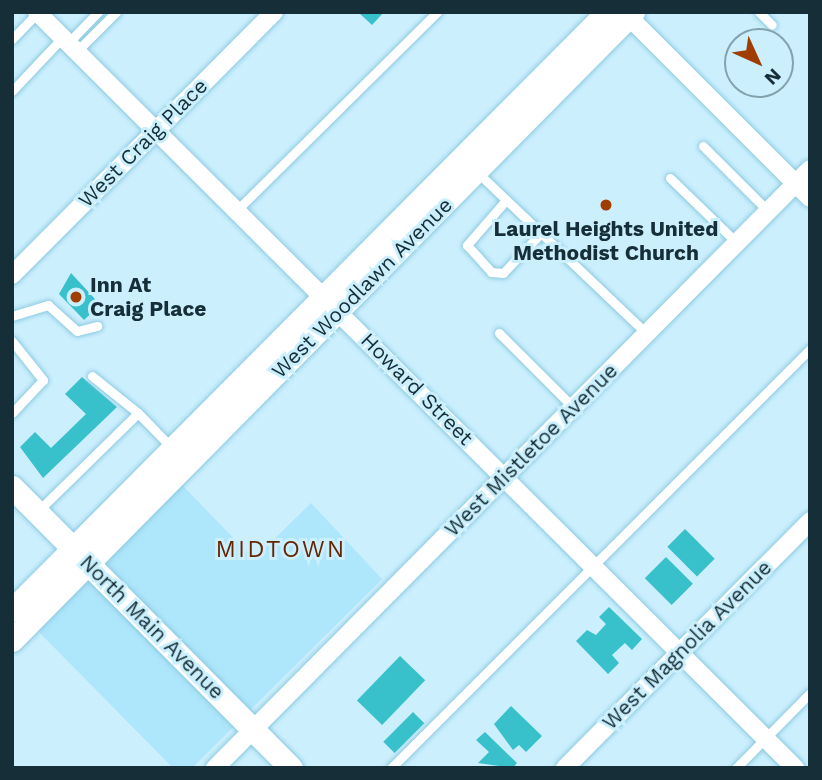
<!DOCTYPE html>
<html>
<head>
<meta charset="utf-8">
<style>
  body { margin:0 }
  #map { position:relative; width:822px; height:780px; overflow:hidden; background:#cbeffd; font-family:"Work Sans",sans-serif }
  div>[style] { position:absolute }
  [style*='--x'] { left:calc(var(--x)*1px); top:calc(var(--y)*1px); width:calc(var(--w)*1px); rotate:calc(var(--a)*1deg) }
  .built>* { inset:0; background:#aee6fb }
  .building>* { inset:0; background:#38c0cb; transform-origin:0 0 }
  .roads { filter:drop-shadow(0 0 2px #8dcae1) drop-shadow(0 0 2px #8dcae1) }
  .service>* { height:9px; margin:-4.5px; padding:0 4.5px; transform-origin:4.5px; border-radius:4.5px; background:#fff }
  .minor>* { height:18px; margin:-9px; padding:0 9px; transform-origin:9px; border-radius:9px; background:#fff }
  .tertiary>* { height:23px; margin:-11.5px; padding:0 11.5px; transform-origin:11.5px; border-radius:11.5px; background:#fff }
  .dots>* { width:19px; height:19px; translate:-50% -50%; box-sizing:border-box; border:4px solid #cbeffd; border-radius:50% }
  span { translate:-50% -50%; white-space:nowrap; text-align:center; line-height:1.15; -webkit-text-stroke:6px #cbeffd; paint-order:stroke }
  .street-label { font-size:21px; color:#152e37 }
  .poi-label { font-size:21px; color:#152e37; font-weight:700 }
  .left { translate:0 -50%; text-align:left }
  .quarter-label { font-size:24px; color:#652604; letter-spacing:2px }
  .frame { position:absolute; inset:0; border:14px solid #152e37; pointer-events:none }
  .north { position:absolute; left:724px; top:28px; width:70px; height:70px; box-sizing:border-box; background:#cbeffd; border:2px solid #82a2ae; border-radius:50%; rotate:135deg; font-size:19px; font-weight:700; line-height:28px; text-align:center; color:#152e37 }
  .north::after { content:''; display:block; margin:auto; width:24px; height:32px; background:#a03e01; clip-path:polygon(50% 0,100% 100%,50% 72%,0 100%) }
</style>
</head>
<body>
<div id="map">
  <div class="built">
    <div style="clip-path:polygon(179px 482px,254px 559px,311px 503px,382px 579px,192px 768px,173px 768px,33px 626px)"></div>
  </div>
  <div class="building">
    <div style="clip-path:polygon(358px 12px,384px 12px,372px 25px)"></div>
    <div style="clip-path:polygon(71px 273px,95px 299px,96px 309px,84px 320px,59px 294px)"></div>
    <div style="clip-path:polygon(82px 377px,117px 407px,43px 478px,20px 447px,35px 432px,51px 448px,86px 414px,65px 394px)"></div>
    <div style="left:685px;top:529px;width:42px;height:25px;rotate:45deg"></div>
    <div style="left:666px;top:557px;width:38px;height:30px;rotate:45deg"></div>
    <div style="clip-path:polygon(609px 607px,642px 639px,632px 650px,625px 643px,612px 655px,619px 663px,608px 674px,576px 641px,587px 630px,596px 635px,606px 624px,599px 617px)"></div>
    <div style="left:400px;top:656px;width:35px;height:62px;rotate:44deg"></div>
    <div style="clip-path:polygon(511px 706px,542px 736px,526px 752px,519px 745px,513px 750px,494px 724px)"></div>
    <div style="left:413px;top:712px;width:16px;height:42px;rotate:45deg"></div>
    <div style="clip-path:polygon(485px 732px,517px 763px,513px 768px,478px 763px,489px 752px,476px 740px)"></div>
  </div>
  <div class="roads">
    <div class="service">
      <div style="--x:759;--y:12;--w:18;--a:45"></div>
      <div style="--x:12;--y:39;--w:36;--a:-46"></div>
      <div style="--x:67;--y:44;--w:45;--a:-45.9"></div>
      <div style="--x:76;--y:52;--w:57;--a:-45"></div>
      <div style="--x:12;--y:91;--w:73;--a:-46.7"></div>
      <div style="--x:703;--y:146;--w:92;--a:45"></div>
      <div style="--x:478;--y:173;--w:232;--a:43.6"></div>
      <div style="--x:670;--y:178;--w:93;--a:44.1"></div>
      <div style="--x:506;--y:200;--w:60;--a:130.9"></div>
      <div style="--x:467;--y:245;--w:36;--a:48"></div>
      <div style="--x:491;--y:272;--w:12;--a:5"></div>
      <div style="--x:503;--y:273;--w:55;--a:-46.5"></div>
      <div style="--x:236;--y:211;--w:283;--a:-44.7"></div>
      <div style="--x:12;--y:316;--w:38;--a:-17"></div>
      <div style="--x:48;--y:305;--w:39;--a:42"></div>
      <div style="--x:77;--y:331;--w:21;--a:-14"></div>
      <div style="--x:499;--y:333;--w:106;--a:45"></div>
      <div style="--x:12;--y:341;--w:50;--a:51.5"></div>
      <div style="--x:43;--y:380;--w:45;--a:133.2"></div>
      <div style="--x:92;--y:376;--w:59;--a:38.8"></div>
      <div style="--x:38;--y:511;--w:140;--a:-44.4"></div>
      <div style="--x:138;--y:413;--w:49;--a:45.8"></div>
      <div style="--x:391;--y:768;--w:593;--a:-45"></div>
      <div style="--x:736;--y:768;--w:105;--a:-45.4"></div>
    </div>
    <div class="minor">
      <div style="--x:37;--y:12;--w:1071;--a:44.92"></div>
      <div style="--x:624;--y:12;--w:263;--a:45"></div>
      <div style="--x:12;--y:275;--w:371;--a:-45.1"></div>
      <div style="--x:215;--y:768;--w:844;--a:-45.19"></div>
      <div style="--x:565;--y:768;--w:348;--a:-45.2"></div>
    </div>
    <div class="tertiary">
      <div style="--x:12;--y:487;--w:396;--a:45.2"></div>
      <div style="--x:12;--y:610;--w:844;--a:-45.14"></div>
      <div style="--x:12;--y:640;--w:883;--a:-45.32"></div>
    </div>
  </div>
  <div class="dots">
    <div style="left:606px;top:205px;background:#a03e01"></div>
    <div style="left:76px;top:297px;background:#a03e01"></div>
  </div>
  <div class="street-label">
    <span style="left:143px;top:143px;rotate:-45deg">West Craig Place</span>
    <span style="left:362px;top:288px;rotate:-45deg">West Woodlawn Avenue</span>
    <span style="left:417px;top:389px;rotate:45deg">Howard Street</span>
    <span style="left:531px;top:450px;rotate:-45deg">West Mistletoe Avenue</span>
    <span style="left:152px;top:627px;rotate:45deg">North Main Avenue</span>
    <span style="left:687px;top:645px;rotate:-45deg">West Magnolia Avenue</span>
  </div>
  <div class="poi-label">
    <span style="left:606px;top:241px">Laurel Heights United<br>Methodist Church</span>
    <span class="left" style="left:90px;top:297px">Inn At<br>Craig Place</span>
  </div>
  <div class="quarter-label">
    <span style="left:281px;top:550px">MIDTOWN</span>
  </div>
  <div class="frame"></div>
  <div class="north">N</div>
</div>
</body>
</html>
